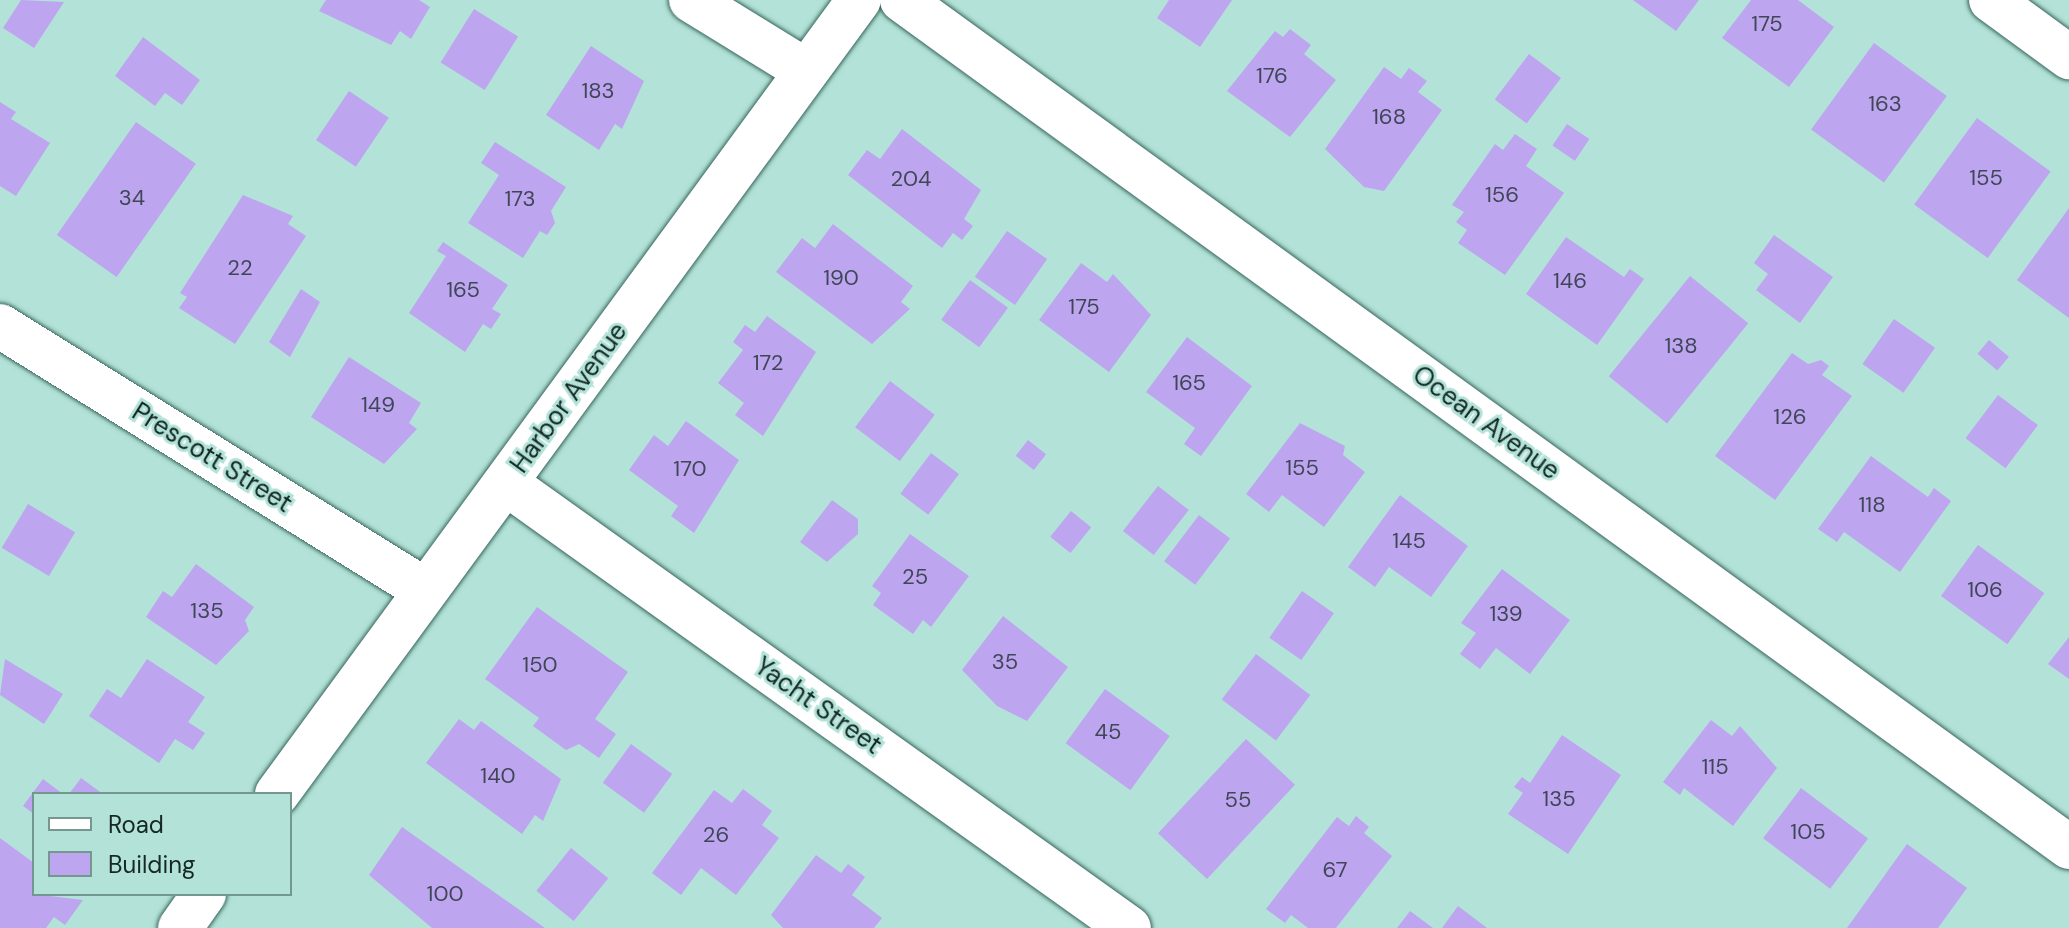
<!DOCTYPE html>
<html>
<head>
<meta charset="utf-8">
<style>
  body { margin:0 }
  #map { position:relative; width:2069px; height:928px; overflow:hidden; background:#b3e3d8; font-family:"DM Sans",sans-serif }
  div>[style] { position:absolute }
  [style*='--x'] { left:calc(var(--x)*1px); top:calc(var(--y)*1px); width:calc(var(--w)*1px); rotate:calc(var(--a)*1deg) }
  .building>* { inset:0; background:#bea5f0; transform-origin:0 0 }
  .roads { filter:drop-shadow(0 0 2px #38655c) drop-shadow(0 0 2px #38655c) }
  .minor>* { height:44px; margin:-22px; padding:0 22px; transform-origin:22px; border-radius:22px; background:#fff }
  span { translate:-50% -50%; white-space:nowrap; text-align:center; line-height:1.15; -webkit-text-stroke:6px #b3e3d8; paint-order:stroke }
  .number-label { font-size:22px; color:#3f4757 }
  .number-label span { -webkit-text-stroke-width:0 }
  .street-label { font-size:26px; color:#152824 }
  .legend { position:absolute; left:32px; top:792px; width:260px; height:104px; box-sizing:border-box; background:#b3e3d8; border:2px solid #749890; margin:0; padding:10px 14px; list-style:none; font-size:24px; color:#152824 }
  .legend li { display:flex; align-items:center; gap:16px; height:40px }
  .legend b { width:40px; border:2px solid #749890 }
</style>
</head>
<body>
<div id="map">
  <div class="building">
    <div style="clip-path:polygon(21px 0,64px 2px,34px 48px,3px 28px)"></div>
    <div style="clip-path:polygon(326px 0,419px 0,430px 7px,411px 39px,400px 31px,391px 45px,319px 11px)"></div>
    <div style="clip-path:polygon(1169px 0,1232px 0,1200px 47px,1157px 18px)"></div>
    <div style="clip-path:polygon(1633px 0,1699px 0,1676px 31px)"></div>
    <div style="clip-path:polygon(1751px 0,1798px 0,1834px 27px,1789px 87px,1722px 38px)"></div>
    <div style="left:474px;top:9px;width:52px;height:63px;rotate:32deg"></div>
    <div style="clip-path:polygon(1290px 29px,1311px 45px,1304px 54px,1336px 80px,1290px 137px,1227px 91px,1275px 31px,1283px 37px)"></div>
    <div style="clip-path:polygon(143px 37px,200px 80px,182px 105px,165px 93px,155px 106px,115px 76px)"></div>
    <div style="left:1874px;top:43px;width:90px;height:107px;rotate:36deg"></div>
    <div style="clip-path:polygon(591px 46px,644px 81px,622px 129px,615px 124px,599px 150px,546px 115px)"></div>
    <div style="left:1529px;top:54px;width:40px;height:57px;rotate:37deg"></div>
    <div style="clip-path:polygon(1384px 67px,1401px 79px,1409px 68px,1427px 81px,1418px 92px,1442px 110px,1384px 191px,1364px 187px,1325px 149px)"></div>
    <div style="left:349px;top:91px;width:48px;height:59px;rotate:34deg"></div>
    <div style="clip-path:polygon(0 102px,16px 112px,11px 119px,50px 143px,16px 196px,0 186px)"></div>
    <div style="left:1977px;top:118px;width:91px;height:107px;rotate:36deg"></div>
    <div style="left:136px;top:122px;width:73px;height:138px;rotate:35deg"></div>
    <div style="left:1567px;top:124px;width:27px;height:26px;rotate:34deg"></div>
    <div style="clip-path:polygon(902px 129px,981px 190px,964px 219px,973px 226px,962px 240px,953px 233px,942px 248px,848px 175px,867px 150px,880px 159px)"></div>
    <div style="clip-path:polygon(1515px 134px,1537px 149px,1526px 166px,1564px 193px,1505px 275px,1458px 243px,1467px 230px,1456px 222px,1464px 212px,1452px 205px,1495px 144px,1503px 150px)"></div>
    <div style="clip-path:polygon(495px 142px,566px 187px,551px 211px,555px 223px,547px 235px,540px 231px,523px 258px,468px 223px,499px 175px,481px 163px)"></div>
    <div style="clip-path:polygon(243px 195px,293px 216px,288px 224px,306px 236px,235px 344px,179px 308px,187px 297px,180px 293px)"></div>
    <div style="clip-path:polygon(2069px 208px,2069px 318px,2017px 280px)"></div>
    <div style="clip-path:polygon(833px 224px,913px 286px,901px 302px,910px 309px,872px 344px,776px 272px,802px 238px,815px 248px)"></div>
    <div style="left:1007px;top:231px;width:49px;height:56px;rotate:35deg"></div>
    <div style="clip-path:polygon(1774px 235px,1833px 277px,1800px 323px,1756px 290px,1768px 274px,1754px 263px)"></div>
    <div style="clip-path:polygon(1566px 237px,1624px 277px,1630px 269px,1644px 279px,1597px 345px,1526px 294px)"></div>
    <div style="clip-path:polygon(443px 242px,508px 285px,492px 309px,501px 314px,491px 329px,483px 324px,465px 352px,409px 313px,446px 256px,437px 251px)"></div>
    <div style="clip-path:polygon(1081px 263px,1107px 282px,1113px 274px,1151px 315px,1109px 372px,1039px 320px)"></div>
    <div style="left:1690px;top:276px;width:75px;height:129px;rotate:39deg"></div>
    <div style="left:970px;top:280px;width:47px;height:49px;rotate:36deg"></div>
    <div style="clip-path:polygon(301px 289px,320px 302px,290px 357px,269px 342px)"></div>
    <div style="clip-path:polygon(767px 316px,816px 352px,763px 436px,735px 415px,744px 403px,718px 383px,743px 350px,733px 342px,745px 325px,755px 332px)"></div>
    <div style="left:1894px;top:319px;width:50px;height:55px;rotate:35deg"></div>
    <div style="clip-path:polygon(1187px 337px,1252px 386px,1201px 456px,1184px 444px,1195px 428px,1146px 392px)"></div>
    <div style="left:1989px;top:340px;width:26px;height:18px;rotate:40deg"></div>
    <div style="clip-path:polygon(1792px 353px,1808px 364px,1821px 360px,1829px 366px,1822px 375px,1852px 396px,1775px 500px,1715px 456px)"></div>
    <div style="clip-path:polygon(349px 357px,421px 403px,409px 423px,417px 429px,384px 464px,311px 417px)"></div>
    <div style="left:890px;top:381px;width:56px;height:58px;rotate:37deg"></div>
    <div style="left:1998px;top:395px;width:50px;height:54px;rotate:37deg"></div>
    <div style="clip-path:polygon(686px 421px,739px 460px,694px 533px,671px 516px,678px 506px,629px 470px,654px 435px,668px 446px)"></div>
    <div style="clip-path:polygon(1300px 423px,1345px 446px,1343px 455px,1365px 472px,1324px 527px,1282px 495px,1269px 512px,1246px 494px)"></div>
    <div style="left:1028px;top:440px;width:23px;height:20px;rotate:38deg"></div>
    <div style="left:931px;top:453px;width:35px;height:51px;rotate:37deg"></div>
    <div style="clip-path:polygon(1871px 456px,1928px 497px,1934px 488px,1951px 501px,1900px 572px,1844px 532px,1837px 542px,1818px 529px)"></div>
    <div style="left:1158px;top:486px;width:39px;height:57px;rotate:38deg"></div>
    <div style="clip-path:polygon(1400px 495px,1468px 546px,1431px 597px,1389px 567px,1375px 587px,1348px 567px)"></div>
    <div style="clip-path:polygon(832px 500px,858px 519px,858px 534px,827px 562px,800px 542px)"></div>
    <div style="left:28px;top:504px;width:55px;height:51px;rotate:31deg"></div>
    <div style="left:1071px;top:511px;width:26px;height:33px;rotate:39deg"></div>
    <div style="left:1199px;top:515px;width:39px;height:58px;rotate:37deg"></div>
    <div style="clip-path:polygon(910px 534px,969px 576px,931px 627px,923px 620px,913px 634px,873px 605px,881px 593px,872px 586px)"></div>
    <div style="left:1978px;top:545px;width:82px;height:63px;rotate:36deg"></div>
    <div style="clip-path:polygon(196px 564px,254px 607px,245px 620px,249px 631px,216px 665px,146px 617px,163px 591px,172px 597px)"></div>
    <div style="clip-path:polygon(1502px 569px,1570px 620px,1530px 674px,1496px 648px,1480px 669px,1460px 654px,1476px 633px,1461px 623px)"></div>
    <div style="left:1302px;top:591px;width:39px;height:57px;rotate:35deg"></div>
    <div style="clip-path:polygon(537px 607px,628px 672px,595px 719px,616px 734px,599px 758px,579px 744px,566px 750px,533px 726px,539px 718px,485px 679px)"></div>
    <div style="clip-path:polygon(1003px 616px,1068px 667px,1027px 721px,997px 706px,962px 670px)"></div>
    <div style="clip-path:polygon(2069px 637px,2069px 679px,2048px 664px)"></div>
    <div style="left:1256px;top:654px;width:68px;height:57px;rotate:37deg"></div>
    <div style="clip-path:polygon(5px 659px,63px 694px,44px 724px,0 695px)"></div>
    <div style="clip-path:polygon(147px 659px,205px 697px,188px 722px,205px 733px,193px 750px,175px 739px,159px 763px,89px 716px,107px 689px,121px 698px)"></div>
    <div style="left:1105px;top:689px;width:80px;height:67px;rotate:36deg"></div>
    <div style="clip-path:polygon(459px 719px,474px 730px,481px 721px,561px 779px,543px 821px,535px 815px,522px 834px,426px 763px)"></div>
    <div style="clip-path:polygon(1711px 720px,1732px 736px,1740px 726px,1777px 768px,1733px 826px,1684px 788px,1680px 795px,1663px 782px)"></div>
    <div style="clip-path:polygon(1562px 735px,1621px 775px,1568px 854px,1508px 814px,1523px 793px,1514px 787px,1522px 777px,1530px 783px)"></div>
    <div style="left:1246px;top:739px;width:67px;height:129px;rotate:43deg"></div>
    <div style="left:631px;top:744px;width:51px;height:48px;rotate:36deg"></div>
    <div style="clip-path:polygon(81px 778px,103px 794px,69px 794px)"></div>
    <div style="clip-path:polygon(43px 779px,63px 794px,34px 794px,34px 814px,23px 806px)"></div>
    <div style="left:1801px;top:788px;width:84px;height:63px;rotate:37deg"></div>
    <div style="clip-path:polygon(743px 789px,772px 811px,762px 825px,779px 838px,736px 895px,701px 868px,681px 895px,652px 873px,714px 790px,732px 803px)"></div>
    <div style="clip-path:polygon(1356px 816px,1369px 827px,1364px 833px,1392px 856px,1336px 928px,1308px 928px,1291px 915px,1285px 923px,1266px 909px,1337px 817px,1349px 826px)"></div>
    <div style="clip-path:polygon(402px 827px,545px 928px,432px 928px,369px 875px)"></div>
    <div style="clip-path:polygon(0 838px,34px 863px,34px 894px,83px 900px,65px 925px,54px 917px,46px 928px,0 928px)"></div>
    <div style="clip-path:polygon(1907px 844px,1967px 888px,1938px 928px,1847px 928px)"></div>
    <div style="left:571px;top:848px;width:48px;height:55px;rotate:39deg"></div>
    <div style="clip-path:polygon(816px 855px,841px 873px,848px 864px,865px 877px,852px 895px,882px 918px,874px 928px,783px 928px,771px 915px)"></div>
    <div style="clip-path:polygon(1458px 906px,1487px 928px,1442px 928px)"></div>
    <div style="clip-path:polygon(1410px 911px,1433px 928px,1397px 928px)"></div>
  </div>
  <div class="roads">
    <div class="minor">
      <div style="--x:691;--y:0;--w:134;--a:31.6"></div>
      <div style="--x:902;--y:0;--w:1442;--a:35.97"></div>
      <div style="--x:1991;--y:0;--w:97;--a:36.2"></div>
      <div style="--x:0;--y:326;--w:500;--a:31.85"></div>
      <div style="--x:507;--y:484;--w:764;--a:35.52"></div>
      <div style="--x:277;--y:794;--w:984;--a:-53.76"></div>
      <div style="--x:180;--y:928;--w:42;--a:-54.8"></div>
    </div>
  </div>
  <div class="number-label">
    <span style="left:1767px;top:24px">175</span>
    <span style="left:1272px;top:76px">176</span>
    <span style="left:598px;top:91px">183</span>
    <span style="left:1885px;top:104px">163</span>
    <span style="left:1389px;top:117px">168</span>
    <span style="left:1986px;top:178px">155</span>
    <span style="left:911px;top:179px">204</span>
    <span style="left:1502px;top:195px">156</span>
    <span style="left:132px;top:198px">34</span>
    <span style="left:520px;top:199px">173</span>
    <span style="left:240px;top:268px">22</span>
    <span style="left:841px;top:278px">190</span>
    <span style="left:1570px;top:281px">146</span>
    <span style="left:463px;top:290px">165</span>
    <span style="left:1084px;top:307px">175</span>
    <span style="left:1681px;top:346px">138</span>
    <span style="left:768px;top:363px">172</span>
    <span style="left:1189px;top:383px">165</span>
    <span style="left:378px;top:405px">149</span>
    <span style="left:1790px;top:417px">126</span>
    <span style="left:1302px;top:468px">155</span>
    <span style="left:690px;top:469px">170</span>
    <span style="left:1872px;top:505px">118</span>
    <span style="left:1409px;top:541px">145</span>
    <span style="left:915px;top:577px">25</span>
    <span style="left:1985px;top:590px">106</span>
    <span style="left:207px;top:611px">135</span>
    <span style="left:1506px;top:614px">139</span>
    <span style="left:1005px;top:662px">35</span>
    <span style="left:540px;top:665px">150</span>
    <span style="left:1108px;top:732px">45</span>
    <span style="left:1715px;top:767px">115</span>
    <span style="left:498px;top:776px">140</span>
    <span style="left:1559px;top:799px">135</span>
    <span style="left:1238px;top:800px">55</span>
    <span style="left:1808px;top:832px">105</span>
    <span style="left:716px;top:835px">26</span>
    <span style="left:1335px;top:870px">67</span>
    <span style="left:445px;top:894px">100</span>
  </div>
  <div class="street-label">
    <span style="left:569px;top:398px;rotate:-54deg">Harbor Avenue</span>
    <span style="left:1486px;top:423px;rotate:36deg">Ocean Avenue</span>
    <span style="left:212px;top:458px;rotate:32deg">Prescott Street</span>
    <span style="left:818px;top:706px;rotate:35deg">Yacht Street</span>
  </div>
  <ul class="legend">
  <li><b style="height:10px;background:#fff"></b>Road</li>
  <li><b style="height:22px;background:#bea5f0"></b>Building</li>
  </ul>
</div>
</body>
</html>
